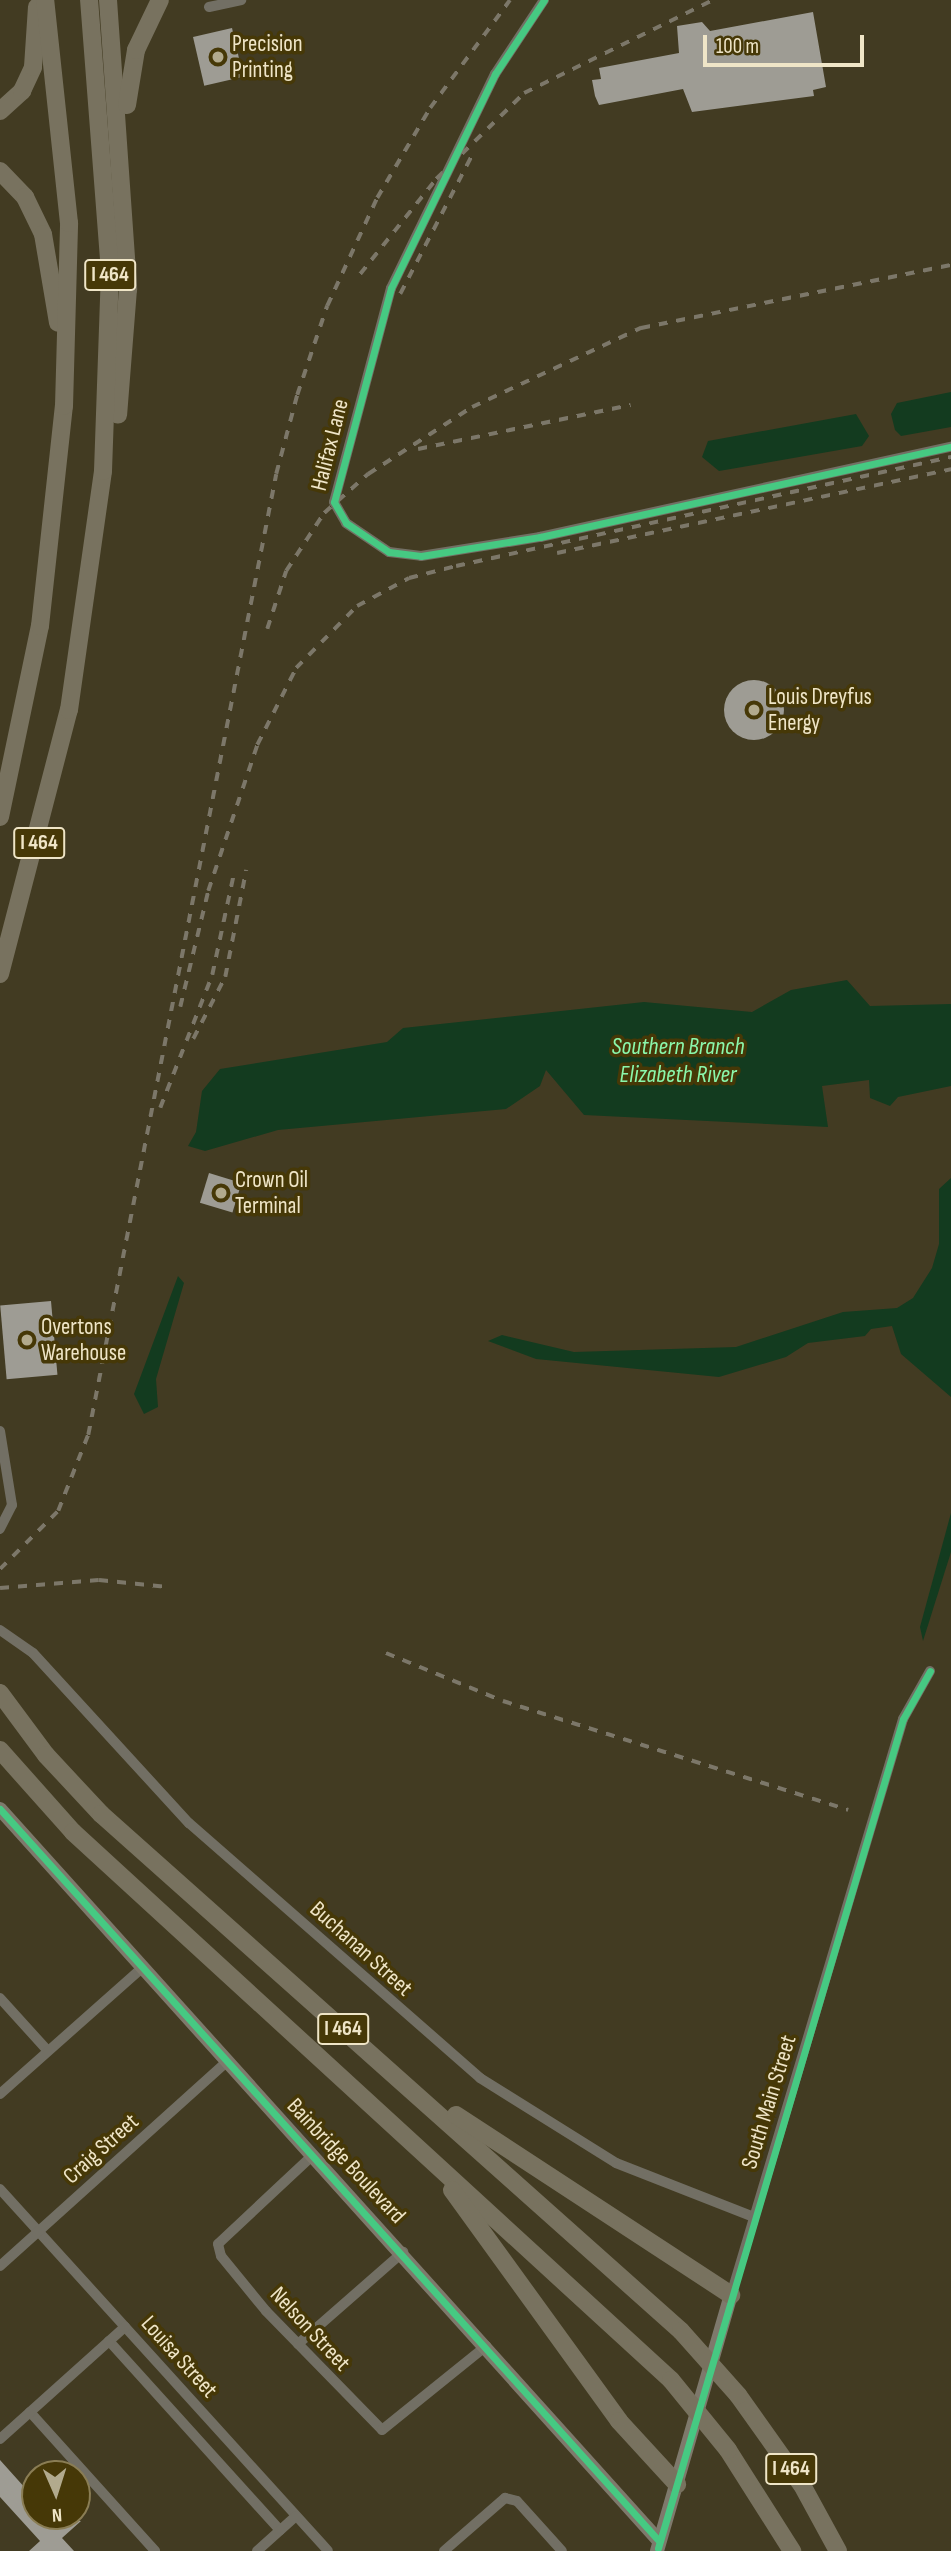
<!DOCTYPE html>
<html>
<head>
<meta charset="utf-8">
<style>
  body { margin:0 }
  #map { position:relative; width:951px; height:2551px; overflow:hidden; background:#423b22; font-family:"Sofia Sans Condensed",sans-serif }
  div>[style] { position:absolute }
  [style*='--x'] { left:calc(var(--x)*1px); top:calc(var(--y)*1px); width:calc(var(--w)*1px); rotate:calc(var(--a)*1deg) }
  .water>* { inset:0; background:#133b1f }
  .building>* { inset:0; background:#9e9c94; transform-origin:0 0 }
  .round { border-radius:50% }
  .street>* { height:10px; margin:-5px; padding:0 5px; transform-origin:5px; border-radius:5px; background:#726f64 }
  .secondary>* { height:14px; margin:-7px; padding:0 7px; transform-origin:7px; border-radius:7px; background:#7e796c }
  .highway>* { height:18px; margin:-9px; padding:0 9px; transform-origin:9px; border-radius:9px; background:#78725f }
  .rail>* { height:3.5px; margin-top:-1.75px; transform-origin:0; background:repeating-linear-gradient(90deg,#7c7769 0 9px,transparent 0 18px) }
  .highway-bridge>* { height:18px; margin:-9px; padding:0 9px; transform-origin:9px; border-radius:9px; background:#78725f }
  .cycleway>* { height:7px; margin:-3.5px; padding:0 3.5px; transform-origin:3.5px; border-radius:3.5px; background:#46c982 }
  .dots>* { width:19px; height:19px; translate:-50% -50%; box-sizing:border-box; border:4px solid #463807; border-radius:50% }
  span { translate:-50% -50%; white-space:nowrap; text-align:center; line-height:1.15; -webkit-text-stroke:7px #463807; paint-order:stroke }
  .shield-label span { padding:2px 5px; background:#463807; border:2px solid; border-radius:5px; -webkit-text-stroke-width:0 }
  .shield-label { font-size:21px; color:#efe5c7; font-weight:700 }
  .poi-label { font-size:23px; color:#efe5c7 }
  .left { translate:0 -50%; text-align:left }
  .street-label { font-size:23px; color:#efe5c7 }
  .water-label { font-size:24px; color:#8af7ab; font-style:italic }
  .north { position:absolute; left:21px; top:2460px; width:70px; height:70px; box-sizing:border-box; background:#463807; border:2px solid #8a7d54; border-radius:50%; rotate:177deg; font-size:19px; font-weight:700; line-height:28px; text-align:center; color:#efe5c7 }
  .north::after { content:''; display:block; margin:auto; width:24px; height:32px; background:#b2aa8d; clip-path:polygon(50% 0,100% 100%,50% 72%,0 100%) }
  .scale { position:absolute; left:703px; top:35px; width:161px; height:32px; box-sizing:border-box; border:4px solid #efe5c7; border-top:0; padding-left:9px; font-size:21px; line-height:24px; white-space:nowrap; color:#efe5c7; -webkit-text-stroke:5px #463807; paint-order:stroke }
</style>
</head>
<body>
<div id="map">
  <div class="water">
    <div style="clip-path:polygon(951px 392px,951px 427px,901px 436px,895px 430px,891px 414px,897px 403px)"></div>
    <div style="clip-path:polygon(856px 414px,869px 436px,862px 446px,719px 471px,702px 457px,708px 441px)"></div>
    <div style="clip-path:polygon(847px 980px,870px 1006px,951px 1004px,951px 1086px,898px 1097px,890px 1106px,870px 1098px,869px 1080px,822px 1086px,828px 1127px,584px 1115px,546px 1070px,540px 1086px,506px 1109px,278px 1130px,205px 1151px,188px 1146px,196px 1132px,202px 1091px,220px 1069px,387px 1042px,403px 1028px,644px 1002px,752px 1012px,791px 990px)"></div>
    <div style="clip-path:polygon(951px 1178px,951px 1397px,901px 1354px,892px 1326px,871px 1329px,865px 1336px,808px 1343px,786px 1357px,719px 1377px,536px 1359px,488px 1341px,502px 1335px,574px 1352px,736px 1347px,843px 1312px,897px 1308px,913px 1298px,932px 1268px,939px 1244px,939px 1189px)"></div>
    <div style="clip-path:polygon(178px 1276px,184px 1283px,156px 1379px,158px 1407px,144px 1414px,134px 1394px)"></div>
    <div style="clip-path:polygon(951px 1513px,951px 1552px,923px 1641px,920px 1627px)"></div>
  </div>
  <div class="building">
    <div style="clip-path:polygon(813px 12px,826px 87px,813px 90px,814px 96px,692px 112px,683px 89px,599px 105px,595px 96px,592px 80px,601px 79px,599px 68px,679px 53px,677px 26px,702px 22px,710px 31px)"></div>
    <div style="left:232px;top:28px;width:50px;height:40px;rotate:77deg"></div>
    <div class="round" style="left:724px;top:680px;width:60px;height:60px"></div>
    <div style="left:209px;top:1173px;width:34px;height:31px;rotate:17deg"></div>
    <div style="left:51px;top:1301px;width:74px;height:51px;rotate:85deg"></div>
    <div style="clip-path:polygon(0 2460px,35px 2499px,35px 2516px,81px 2521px,62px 2538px,74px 2551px,29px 2551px,40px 2541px,0 2497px)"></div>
  </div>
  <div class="street">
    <div style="--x:544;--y:0;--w:89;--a:123.5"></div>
    <div style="--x:495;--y:74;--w:238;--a:115.9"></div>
    <div style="--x:391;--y:288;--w:221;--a:104.9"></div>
    <div style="--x:334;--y:502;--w:24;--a:60"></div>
    <div style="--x:346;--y:523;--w:52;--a:34"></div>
    <div style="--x:389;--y:552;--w:32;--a:7"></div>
    <div style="--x:421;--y:556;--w:121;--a:-9.1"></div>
    <div style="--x:540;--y:537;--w:421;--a:-12.4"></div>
    <div style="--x:209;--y:7;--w:33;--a:-12"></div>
    <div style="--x:0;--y:1431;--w:75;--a:80.8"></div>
    <div style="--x:12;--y:1505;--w:27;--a:117"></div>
    <div style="--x:0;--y:1630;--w:40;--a:34.9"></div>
    <div style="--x:33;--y:1653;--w:231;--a:47.5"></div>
    <div style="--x:189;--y:1823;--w:387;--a:41.2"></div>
    <div style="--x:480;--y:2078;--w:160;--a:32"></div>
    <div style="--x:616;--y:2163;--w:148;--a:21.4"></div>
    <div style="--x:0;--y:1998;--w:70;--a:47.9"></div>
    <div style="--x:0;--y:2094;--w:191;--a:-41.6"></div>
    <div style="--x:313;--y:2155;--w:130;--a:136.9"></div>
    <div style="--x:218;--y:2244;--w:12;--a:76"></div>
    <div style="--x:221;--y:2256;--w:71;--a:50.7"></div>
    <div style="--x:266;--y:2311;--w:166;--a:45.7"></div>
    <div style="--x:382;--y:2430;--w:134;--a:-38.9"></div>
    <div style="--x:0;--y:2189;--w:488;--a:47.8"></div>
    <div style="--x:0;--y:2266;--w:307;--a:-42"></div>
    <div style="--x:731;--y:2295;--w:601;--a:-73.37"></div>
    <div style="--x:903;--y:1719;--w:55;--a:-60.6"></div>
    <div style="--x:109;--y:2341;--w:255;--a:47.9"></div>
    <div style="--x:298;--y:2344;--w:140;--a:-41.2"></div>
    <div style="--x:30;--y:2412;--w:187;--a:48"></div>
    <div style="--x:0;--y:2439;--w:168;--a:-41.9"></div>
    <div style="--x:257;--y:2551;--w:52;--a:-41.9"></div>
    <div style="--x:444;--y:2551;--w:81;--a:-41"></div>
    <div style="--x:505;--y:2498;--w:12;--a:14"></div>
    <div style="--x:517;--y:2501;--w:67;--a:48"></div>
  </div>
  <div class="secondary">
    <div style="--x:0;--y:1809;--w:985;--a:48"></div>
    <div style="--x:657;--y:2551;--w:266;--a:-73.9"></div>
  </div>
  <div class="highway">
    <div style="--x:108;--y:0;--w:290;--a:86"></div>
    <div style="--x:128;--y:289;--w:126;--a:94.5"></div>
    <div style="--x:127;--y:105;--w:56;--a:-80.7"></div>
    <div style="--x:136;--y:50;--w:55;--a:-64.4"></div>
    <div style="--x:0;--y:111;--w:30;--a:-42"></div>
    <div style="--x:22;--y:91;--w:26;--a:-65"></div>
    <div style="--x:33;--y:67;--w:60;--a:-86.2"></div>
    <div style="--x:0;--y:171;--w:36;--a:46"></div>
    <div style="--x:25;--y:197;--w:41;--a:64.1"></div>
    <div style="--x:43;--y:234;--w:90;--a:80.4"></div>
    <div style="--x:0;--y:817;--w:195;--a:-78.2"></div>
    <div style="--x:40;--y:626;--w:221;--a:-83.8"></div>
    <div style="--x:64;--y:406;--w:183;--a:-88.4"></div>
    <div style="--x:69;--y:223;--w:224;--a:-96.1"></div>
    <div style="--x:0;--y:974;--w:273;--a:-75.4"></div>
    <div style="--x:69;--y:710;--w:241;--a:-81.9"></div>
    <div style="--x:103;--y:471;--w:199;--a:-88"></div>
    <div style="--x:110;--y:272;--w:273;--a:-94.4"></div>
    <div style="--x:0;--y:1693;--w:77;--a:53.4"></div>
    <div style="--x:46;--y:1755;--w:81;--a:47"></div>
    <div style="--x:101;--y:1814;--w:777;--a:41.71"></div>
    <div style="--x:0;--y:1750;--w:110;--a:48.3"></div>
    <div style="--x:73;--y:1832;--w:811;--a:42.5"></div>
    <div style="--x:456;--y:2115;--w:329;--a:33.2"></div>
    <div style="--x:452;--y:2190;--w:285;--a:54.1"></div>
    <div style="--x:619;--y:2421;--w:86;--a:47.4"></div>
    <div style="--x:738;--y:2395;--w:110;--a:54.6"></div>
    <div style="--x:802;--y:2485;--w:75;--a:61.4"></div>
    <div style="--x:728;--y:2450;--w:120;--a:57.6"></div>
  </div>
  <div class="rail">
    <div style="--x:360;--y:274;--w:122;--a:-51.3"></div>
    <div style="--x:436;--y:179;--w:123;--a:-44.3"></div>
    <div style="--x:524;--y:93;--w:211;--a:-26.2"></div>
    <div style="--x:400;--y:294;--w:161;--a:-62.6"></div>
    <div style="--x:418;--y:449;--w:217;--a:-11.7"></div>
    <div style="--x:557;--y:553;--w:403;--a:-12"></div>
    <div style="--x:267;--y:629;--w:61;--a:-71.9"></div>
    <div style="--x:286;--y:571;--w:69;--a:-56.8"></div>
    <div style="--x:324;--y:513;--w:59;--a:-41.6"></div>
    <div style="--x:368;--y:474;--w:124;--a:-32.8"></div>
    <div style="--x:472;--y:407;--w:187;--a:-25.1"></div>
    <div style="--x:641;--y:328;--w:316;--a:-11.5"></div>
    <div style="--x:180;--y:1007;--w:119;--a:-76.4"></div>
    <div style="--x:208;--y:891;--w:154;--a:-71.4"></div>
    <div style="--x:257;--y:745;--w:86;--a:-63.1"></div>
    <div style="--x:296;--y:668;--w:87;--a:-45.5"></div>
    <div style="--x:357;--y:606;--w:59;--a:-28.3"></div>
    <div style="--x:409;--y:578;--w:49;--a:-14.3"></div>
    <div style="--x:456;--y:566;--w:507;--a:-12.42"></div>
    <div style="--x:193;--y:1039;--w:70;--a:-62.7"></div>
    <div style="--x:225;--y:977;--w:109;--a:-78.9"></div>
    <div style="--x:160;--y:1108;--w:143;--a:-68.6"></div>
    <div style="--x:212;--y:975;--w:105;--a:-77.9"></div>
    <div style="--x:0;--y:1569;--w:82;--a:-45"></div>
    <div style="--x:58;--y:1511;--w:82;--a:-68.5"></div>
    <div style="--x:88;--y:1435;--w:979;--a:-78.93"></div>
    <div style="--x:276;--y:474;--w:82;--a:-75.1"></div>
    <div style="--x:297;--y:395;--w:94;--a:-71.4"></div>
    <div style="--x:327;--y:306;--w:119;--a:-65.2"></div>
    <div style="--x:377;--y:198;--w:104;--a:-59.5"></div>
    <div style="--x:430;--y:108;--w:134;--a:-53.5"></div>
    <div style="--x:0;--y:1588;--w:99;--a:-4.6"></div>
    <div style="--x:99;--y:1580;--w:69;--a:5.8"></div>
    <div style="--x:386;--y:1653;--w:126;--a:22.3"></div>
    <div style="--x:503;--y:1701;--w:362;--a:17.5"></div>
  </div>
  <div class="highway-bridge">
    <div style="--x:681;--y:2331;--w:86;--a:48.3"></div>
    <div style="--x:671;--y:2380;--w:90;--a:50.8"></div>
  </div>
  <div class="cycleway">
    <div style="--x:544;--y:0;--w:89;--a:123.5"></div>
    <div style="--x:495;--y:74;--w:238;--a:115.9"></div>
    <div style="--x:391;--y:288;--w:221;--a:104.9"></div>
    <div style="--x:334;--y:502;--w:24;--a:60"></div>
    <div style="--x:346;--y:523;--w:52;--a:34"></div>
    <div style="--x:389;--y:552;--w:32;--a:7"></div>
    <div style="--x:421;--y:556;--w:121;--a:-9.1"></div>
    <div style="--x:540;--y:537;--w:421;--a:-12.4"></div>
    <div style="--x:0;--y:1809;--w:985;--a:48"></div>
    <div style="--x:658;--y:2548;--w:864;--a:-73.54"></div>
    <div style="--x:903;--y:1719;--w:55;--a:-60.6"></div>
  </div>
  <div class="dots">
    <div style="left:218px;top:57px;background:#b2aa8d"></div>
    <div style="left:754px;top:710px;background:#b2aa8d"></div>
    <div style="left:221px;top:1193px;background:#b2aa8d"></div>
    <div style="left:27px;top:1340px;background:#b2aa8d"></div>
  </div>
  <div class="shield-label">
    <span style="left:110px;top:275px">I 464</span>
    <span style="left:39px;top:843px">I 464</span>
    <span style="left:343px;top:2029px">I 464</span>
    <span style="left:791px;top:2469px">I 464</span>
  </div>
  <div class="poi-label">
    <span class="left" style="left:232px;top:57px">Precision<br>Printing</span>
    <span class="left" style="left:768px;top:710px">Louis Dreyfus<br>Energy</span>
    <span class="left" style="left:235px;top:1193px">Crown Oil<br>Terminal</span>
    <span class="left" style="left:41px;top:1340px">Overtons<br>Warehouse</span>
  </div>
  <div class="street-label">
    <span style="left:330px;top:445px;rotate:-76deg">Halifax Lane</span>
    <span style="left:361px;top:1949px;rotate:42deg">Buchanan Street</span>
    <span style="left:769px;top:2102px;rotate:-73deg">South Main Street</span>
    <span style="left:101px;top:2149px;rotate:-42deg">Craig Street</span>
    <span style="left:346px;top:2161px;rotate:47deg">Bainbridge Boulevard</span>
    <span style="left:310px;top:2329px;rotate:47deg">Nelson Street</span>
    <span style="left:179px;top:2357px;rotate:48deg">Louisa Street</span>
  </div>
  <div class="water-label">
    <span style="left:678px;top:1061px">Southern Branch<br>Elizabeth River</span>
  </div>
  <div class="north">N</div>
  <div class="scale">100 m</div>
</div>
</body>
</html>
